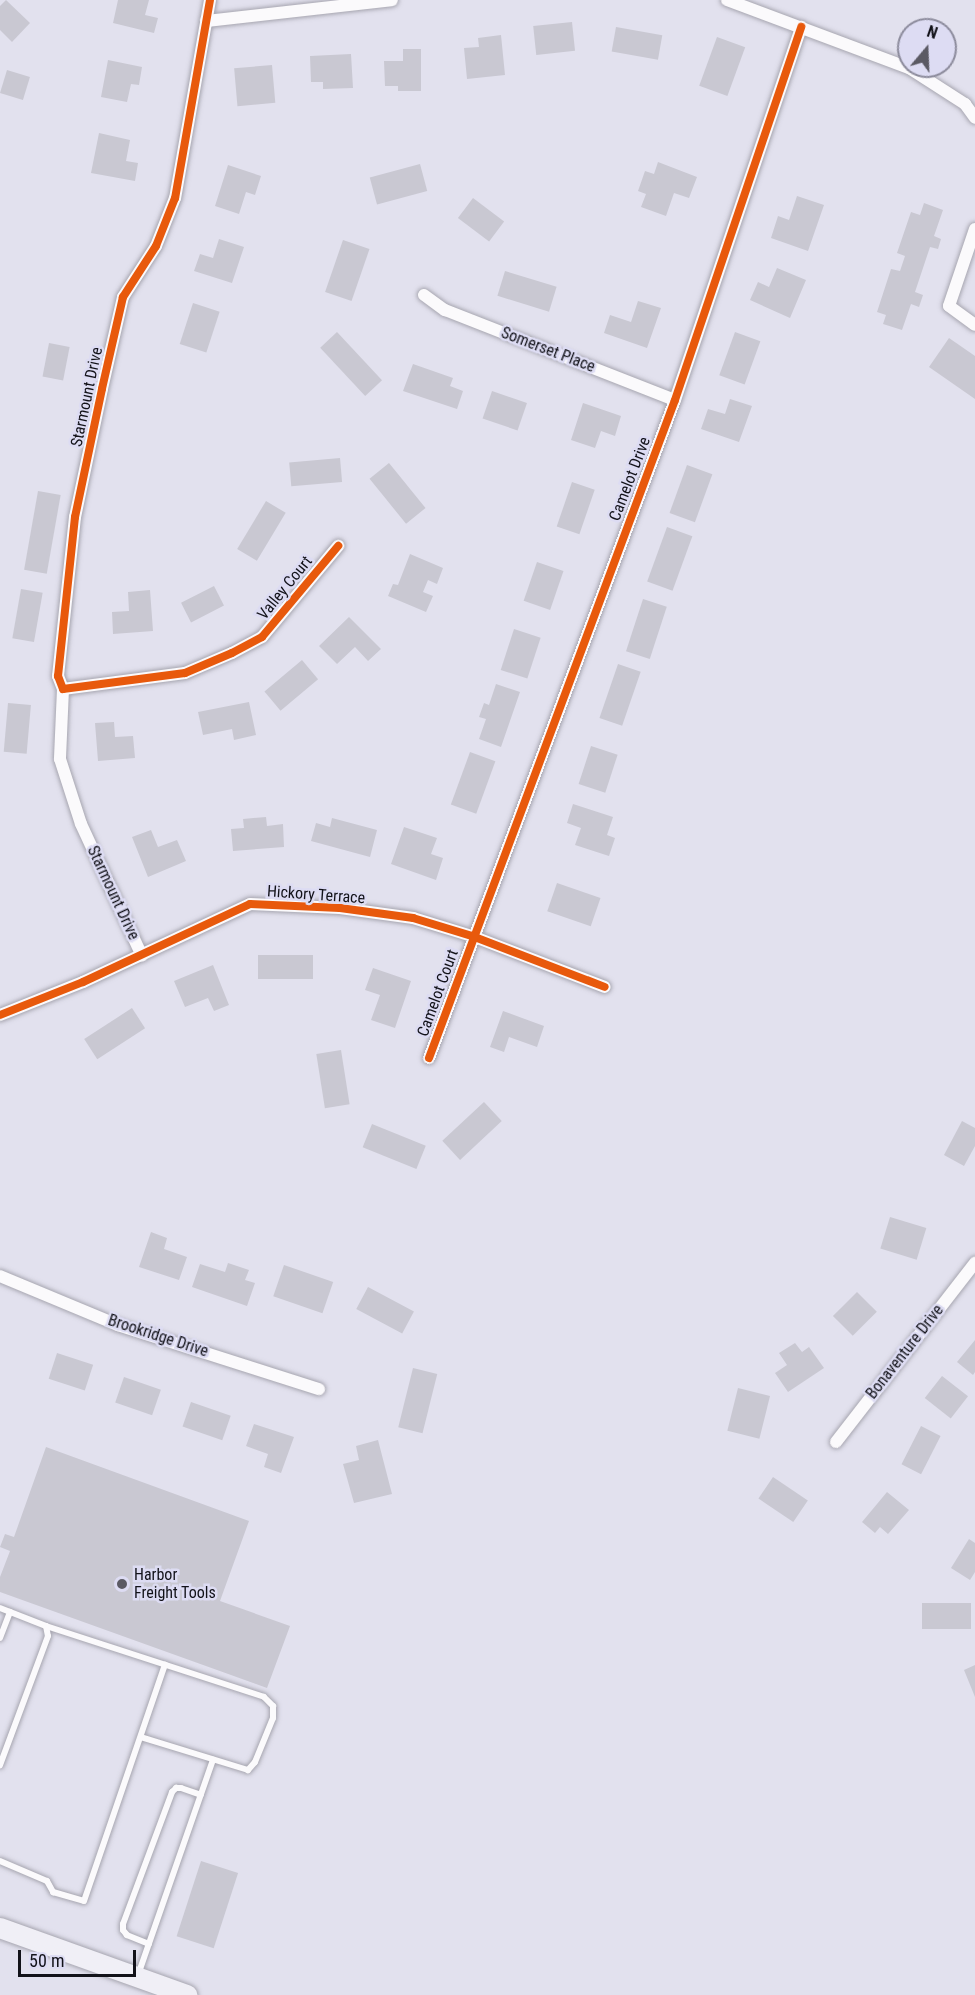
<!DOCTYPE html>
<html>
<head>
<meta charset="utf-8">
<style>
  body { margin:0 }
  #map { position:relative; width:975px; height:1995px; overflow:hidden; background:#e2e1ee; font-family:"Roboto Condensed",sans-serif }
  div>[style] { position:absolute }
  [style*='--x'] { left:calc(var(--x)*1px); top:calc(var(--y)*1px); width:calc(var(--w)*1px); rotate:calc(var(--a)*1deg) }
  .building>* { inset:0; background:#c9c8d2; transform-origin:0 0 }
  .roads { filter:drop-shadow(0 0 2px #a7a6b0) drop-shadow(0 0 2px #a7a6b0) }
  .service>* { height:6px; margin:-3px; padding:0 3px; transform-origin:3px; border-radius:3px; background:#fbfafc }
  .minor>* { height:12px; margin:-6px; padding:0 6px; transform-origin:6px; border-radius:6px; background:#fbfafc }
  .primary>* { height:20px; margin:-10px; padding:0 10px; transform-origin:10px; border-radius:10px; background:#f0eff6 }
  .cycleway>* { height:8px; margin:-4px; padding:0 4px; transform-origin:4px; border-radius:4px; background:#e8590c }
  .dots>* { width:16px; height:16px; translate:-50% -50%; box-sizing:border-box; border:3px solid #dddcf3; border-radius:50% }
  span { translate:-50% -50%; white-space:nowrap; text-align:center; line-height:1.15; -webkit-text-stroke:5px #dddcf3; paint-order:stroke }
  .street-label { font-size:16px; color:#121219 }
  .poi-label { font-size:16px; color:#121219 }
  .left { translate:0 -50%; text-align:left }
  .north { position:absolute; left:897px; top:18px; width:60px; height:60px; box-sizing:border-box; background:#dddcf3; border:2px solid #8c8b9c; border-radius:50%; rotate:19deg; font-size:16px; font-weight:700; line-height:24px; text-align:center; color:#121219 }
  .north::after { content:''; display:block; margin:auto; width:21px; height:27px; background:#5b5a64; clip-path:polygon(50% 0,100% 100%,50% 72%,0 100%) }
  .scale { position:absolute; left:18px; top:1950px; width:118px; height:27px; box-sizing:border-box; border:3px solid #121219; border-top:0; padding-left:8px; font-size:18px; line-height:21px; white-space:nowrap; color:#121219; -webkit-text-stroke:4px #dddcf3; paint-order:stroke }
</style>
</head>
<body>
<div id="map">
  <div class="building">
    <div style="clip-path:polygon(6px 0,30px 23px,12px 42px,0 30px,0 6px)"></div>
    <div style="clip-path:polygon(118px 0,149px 0,145px 15px,158px 18px,154px 33px,113px 23px)"></div>
    <div style="left:572px;top:22px;width:29px;height:39px;rotate:84deg"></div>
    <div style="left:616px;top:27px;width:47px;height:25px;rotate:10deg"></div>
    <div style="clip-path:polygon(501px 35px,505px 75px,467px 79px,464px 48px,479px 47px,478px 38px)"></div>
    <div style="left:717px;top:37px;width:30px;height:52px;rotate:20deg"></div>
    <div style="clip-path:polygon(403px 49px,421px 49px,421px 91px,398px 91px,398px 86px,385px 86px,384px 61px,403px 61px)"></div>
    <div style="clip-path:polygon(351px 54px,353px 88px,323px 89px,323px 82px,311px 82px,310px 56px)"></div>
    <div style="clip-path:polygon(108px 60px,142px 67px,139px 85px,131px 84px,127px 102px,101px 97px)"></div>
    <div style="left:272px;top:65px;width:38px;height:38px;rotate:85deg"></div>
    <div style="left:7px;top:70px;width:24px;height:24px;rotate:17deg"></div>
    <div style="clip-path:polygon(99px 133px,130px 140px,126px 161px,138px 163px,135px 181px,91px 173px)"></div>
    <div style="clip-path:polygon(658px 162px,697px 177px,689px 198px,674px 193px,666px 216px,641px 207px,646px 194px,638px 191px,645px 171px,654px 174px)"></div>
    <div style="left:420px;top:164px;width:28px;height:52px;rotate:75deg"></div>
    <div style="clip-path:polygon(228px 165px,261px 176px,255px 195px,246px 192px,239px 214px,215px 206px)"></div>
    <div style="clip-path:polygon(797px 196px,824px 205px,808px 251px,771px 238px,778px 216px,789px 220px)"></div>
    <div style="left:473px;top:198px;width:39px;height:25px;rotate:37deg"></div>
    <div style="clip-path:polygon(924px 203px,943px 210px,934px 236px,941px 239px,938px 249px,930px 247px,915px 292px,923px 295px,919px 307px,911px 304px,902px 330px,883px 324px,886px 315px,877px 312px,891px 269px,900px 271px,905px 256px,897px 253px,911px 212px,920px 215px)"></div>
    <div style="clip-path:polygon(219px 239px,244px 247px,232px 283px,194px 271px,200px 254px,213px 258px)"></div>
    <div style="left:343px;top:240px;width:28px;height:55px;rotate:19deg"></div>
    <div style="clip-path:polygon(777px 268px,806px 280px,790px 318px,750px 300px,758px 282px,769px 287px)"></div>
    <div style="left:505px;top:271px;width:54px;height:26px;rotate:17deg"></div>
    <div style="clip-path:polygon(638px 301px,661px 308px,647px 348px,604px 333px,610px 315px,631px 322px)"></div>
    <div style="left:193px;top:303px;width:28px;height:43px;rotate:18deg"></div>
    <div style="left:337px;top:332px;width:66px;height:23px;rotate:47deg"></div>
    <div style="left:735px;top:332px;width:27px;height:46px;rotate:20deg"></div>
    <div style="clip-path:polygon(949px 338px,975px 356px,975px 399px,929px 367px)"></div>
    <div style="left:49px;top:343px;width:21px;height:34px;rotate:11deg"></div>
    <div style="clip-path:polygon(413px 364px,453px 378px,450px 386px,463px 391px,457px 409px,403px 391px)"></div>
    <div style="left:492px;top:391px;width:37px;height:29px;rotate:19deg"></div>
    <div style="clip-path:polygon(730px 399px,752px 406px,739px 442px,701px 429px,708px 409px,725px 414px)"></div>
    <div style="clip-path:polygon(583px 403px,621px 416px,615px 436px,601px 431px,595px 448px,571px 440px)"></div>
    <div style="left:340px;top:458px;width:24px;height:51px;rotate:85deg"></div>
    <div style="left:389px;top:463px;width:58px;height:25px;rotate:51deg"></div>
    <div style="left:687px;top:465px;width:27px;height:51px;rotate:20deg"></div>
    <div style="left:572px;top:482px;width:24px;height:47px;rotate:19deg"></div>
    <div style="left:38px;top:491px;width:23px;height:80px;rotate:10deg"></div>
    <div style="left:266px;top:501px;width:23px;height:56px;rotate:31deg"></div>
    <div style="left:667px;top:527px;width:27px;height:58px;rotate:20deg"></div>
    <div style="clip-path:polygon(410px 554px,443px 568px,437px 584px,428px 580px,423px 592px,433px 596px,426px 612px,388px 596px,393px 584px,398px 585px)"></div>
    <div style="left:537px;top:562px;width:28px;height:41px;rotate:19deg"></div>
    <div style="left:214px;top:586px;width:22px;height:37px;rotate:63deg"></div>
    <div style="left:21px;top:589px;width:22px;height:50px;rotate:10deg"></div>
    <div style="clip-path:polygon(150px 590px,153px 631px,113px 634px,112px 612px,129px 611px,128px 592px)"></div>
    <div style="left:643px;top:599px;width:25px;height:55px;rotate:18deg"></div>
    <div style="clip-path:polygon(349px 617px,381px 649px,368px 661px,355px 647px,337px 664px,319px 646px)"></div>
    <div style="left:514px;top:629px;width:28px;height:43px;rotate:18deg"></div>
    <div style="left:302px;top:660px;width:25px;height:49px;rotate:50deg"></div>
    <div style="left:618px;top:664px;width:24px;height:57px;rotate:19deg"></div>
    <div style="clip-path:polygon(496px 684px,520px 692px,501px 747px,479px 739px,486px 719px,479px 717px,484px 703px,489px 705px)"></div>
    <div style="clip-path:polygon(249px 702px,256px 735px,234px 740px,232px 729px,203px 735px,198px 712px)"></div>
    <div style="left:8px;top:703px;width:23px;height:49px;rotate:5deg"></div>
    <div style="clip-path:polygon(114px 722px,115px 737px,133px 736px,135px 758px,98px 761px,95px 723px)"></div>
    <div style="left:591px;top:746px;width:28px;height:40px;rotate:18deg"></div>
    <div style="left:470px;top:752px;width:27px;height:56px;rotate:20deg"></div>
    <div style="clip-path:polygon(573px 804px,613px 817px,607px 835px,615px 838px,609px 856px,575px 845px,581px 828px,567px 823px)"></div>
    <div style="clip-path:polygon(266px 817px,267px 826px,283px 824px,284px 847px,233px 851px,231px 829px,244px 828px,243px 819px)"></div>
    <div style="clip-path:polygon(332px 818px,377px 830px,370px 857px,311px 841px,316px 823px,330px 827px)"></div>
    <div style="clip-path:polygon(404px 827px,437px 838px,431px 854px,443px 858px,436px 880px,391px 864px)"></div>
    <div style="clip-path:polygon(151px 830px,158px 847px,177px 840px,186px 861px,148px 877px,132px 837px)"></div>
    <div style="left:557px;top:883px;width:46px;height:30px;rotate:19deg"></div>
    <div style="left:258px;top:955px;width:55px;height:24px"></div>
    <div style="clip-path:polygon(213px 965px,229px 1005px,214px 1011px,208px 998px,185px 1007px,174px 981px)"></div>
    <div style="clip-path:polygon(373px 968px,411px 981px,395px 1028px,371px 1020px,380px 995px,365px 990px)"></div>
    <div style="left:132px;top:1008px;width:24px;height:57px;rotate:57deg"></div>
    <div style="clip-path:polygon(503px 1011px,544px 1026px,537px 1047px,509px 1037px,504px 1052px,490px 1047px)"></div>
    <div style="left:341px;top:1050px;width:55px;height:25px;rotate:81deg"></div>
    <div style="left:484px;top:1102px;width:26px;height:57px;rotate:47deg"></div>
    <div style="clip-path:polygon(962px 1121px,975px 1128px,975px 1146px,964px 1166px,944px 1155px)"></div>
    <div style="left:372px;top:1124px;width:58px;height:25px;rotate:22deg"></div>
    <div style="left:890px;top:1217px;width:38px;height:33px;rotate:17deg"></div>
    <div style="clip-path:polygon(151px 1232px,167px 1238px,164px 1249px,187px 1257px,179px 1280px,139px 1267px)"></div>
    <div style="clip-path:polygon(228px 1263px,249px 1270px,245px 1280px,255px 1283px,247px 1306px,192px 1287px,200px 1264px,225px 1272px)"></div>
    <div style="left:284px;top:1265px;width:52px;height:33px;rotate:19deg"></div>
    <div style="left:368px;top:1287px;width:52px;height:25px;rotate:28deg"></div>
    <div style="left:857px;top:1292px;width:28px;height:34px;rotate:45deg"></div>
    <div style="clip-path:polygon(975px 1340px,975px 1372px,973px 1375px,957px 1362px)"></div>
    <div style="clip-path:polygon(795px 1343px,802px 1352px,809px 1347px,824px 1368px,788px 1392px,775px 1373px,787px 1365px,779px 1353px)"></div>
    <div style="left:57px;top:1353px;width:38px;height:27px;rotate:18deg"></div>
    <div style="left:413px;top:1368px;width:25px;height:61px;rotate:14deg"></div>
    <div style="left:942px;top:1376px;width:33px;height:28px;rotate:38deg"></div>
    <div style="left:124px;top:1377px;width:39px;height:27px;rotate:19deg"></div>
    <div style="left:738px;top:1388px;width:33px;height:44px;rotate:14deg"></div>
    <div style="left:191px;top:1402px;width:42px;height:26px;rotate:19deg"></div>
    <div style="clip-path:polygon(254px 1424px,294px 1437px,281px 1473px,264px 1467px,268px 1454px,246px 1446px)"></div>
    <div style="left:921px;top:1426px;width:22px;height:43px;rotate:27deg"></div>
    <div style="clip-path:polygon(378px 1440px,392px 1494px,354px 1503px,343px 1464px,359px 1460px,356px 1446px)"></div>
    <div style="clip-path:polygon(46px 1447px,249px 1521px,220px 1601px,290px 1626px,267px 1688px,0 1592px,0 1577px,10px 1551px,0 1547px,5px 1534px,14px 1537px)"></div>
    <div style="left:773px;top:1477px;width:42px;height:26px;rotate:34deg"></div>
    <div style="clip-path:polygon(887px 1492px,909px 1510px,888px 1534px,880px 1527px,875px 1533px,862px 1522px)"></div>
    <div style="clip-path:polygon(969px 1539px,975px 1543px,975px 1572px,970px 1580px,951px 1568px)"></div>
    <div style="left:922px;top:1603px;width:49px;height:26px"></div>
    <div style="clip-path:polygon(975px 1665px,975px 1697px,964px 1670px)"></div>
    <div style="left:201px;top:1861px;width:39px;height:79px;rotate:18deg"></div>
  </div>
  <div class="roads">
    <div class="service">
      <div style="--x:0;--y:1608;--w:49;--a:21.4"></div>
      <div style="--x:46;--y:1626;--w:10;--a:79"></div>
      <div style="--x:48;--y:1636;--w:138;--a:110.4"></div>
      <div style="--x:46;--y:1626;--w:229;--a:18"></div>
      <div style="--x:264;--y:1697;--w:13;--a:45"></div>
      <div style="--x:273;--y:1706;--w:12;--a:90"></div>
      <div style="--x:273;--y:1718;--w:48;--a:112.2"></div>
      <div style="--x:255;--y:1762;--w:11;--a:131"></div>
      <div style="--x:248;--y:1770;--w:112;--a:-162.9"></div>
      <div style="--x:0;--y:1638;--w:28;--a:-69"></div>
      <div style="--x:0;--y:1861;--w:51;--a:23.1"></div>
      <div style="--x:47;--y:1881;--w:13;--a:61"></div>
      <div style="--x:53;--y:1892;--w:32;--a:16"></div>
      <div style="--x:84;--y:1901;--w:250;--a:-71.1"></div>
      <div style="--x:149;--y:1944;--w:24;--a:-158"></div>
      <div style="--x:127;--y:1935;--w:6;--a:-129"></div>
      <div style="--x:123;--y:1930;--w:6;--a:-90"></div>
      <div style="--x:123;--y:1924;--w:141;--a:-69.6"></div>
      <div style="--x:172;--y:1792;--w:6;--a:-45"></div>
      <div style="--x:176;--y:1788;--w:5;--a:0"></div>
      <div style="--x:181;--y:1788;--w:21;--a:19"></div>
      <div style="--x:138;--y:1975;--w:228;--a:-70.8"></div>
    </div>
    <div class="minor">
      <div style="--x:210;--y:0;--w:201;--a:100"></div>
      <div style="--x:175;--y:198;--w:52;--a:111.6"></div>
      <div style="--x:156;--y:246;--w:61;--a:122.9"></div>
      <div style="--x:123;--y:297;--w:94;--a:102.9"></div>
      <div style="--x:102;--y:389;--w:131;--a:101.9"></div>
      <div style="--x:75;--y:517;--w:160;--a:96.1"></div>
      <div style="--x:58;--y:676;--w:14;--a:69"></div>
      <div style="--x:63;--y:689;--w:123;--a:-7.5"></div>
      <div style="--x:185;--y:673;--w:51;--a:-23.1"></div>
      <div style="--x:232;--y:653;--w:34;--a:-28"></div>
      <div style="--x:262;--y:637;--w:119;--a:-50.1"></div>
      <div style="--x:727;--y:0;--w:194;--a:20.5"></div>
      <div style="--x:909;--y:68;--w:67;--a:32.7"></div>
      <div style="--x:965;--y:104;--w:17;--a:54"></div>
      <div style="--x:206;--y:21;--w:187;--a:-6.4"></div>
      <div style="--x:975;--y:229;--w:81;--a:108.7"></div>
      <div style="--x:949;--y:306;--w:32;--a:36"></div>
      <div style="--x:424;--y:295;--w:26;--a:36"></div>
      <div style="--x:445;--y:310;--w:247;--a:21.4"></div>
      <div style="--x:63;--y:689;--w:70;--a:92.5"></div>
      <div style="--x:60;--y:759;--w:68;--a:72.1"></div>
      <div style="--x:81;--y:824;--w:145;--a:65.2"></div>
      <div style="--x:0;--y:1015;--w:89;--a:-21.7"></div>
      <div style="--x:83;--y:982;--w:184;--a:-25"></div>
      <div style="--x:250;--y:904;--w:90;--a:2.5"></div>
      <div style="--x:340;--y:908;--w:74;--a:7.8"></div>
      <div style="--x:413;--y:918;--w:62;--a:17"></div>
      <div style="--x:472;--y:936;--w:142;--a:21"></div>
      <div style="--x:429;--y:1058;--w:702;--a:-69.5"></div>
      <div style="--x:675;--y:400;--w:394;--a:-71.3"></div>
      <div style="--x:0;--y:1276;--w:128;--a:22.6"></div>
      <div style="--x:118;--y:1325;--w:211;--a:17.7"></div>
      <div style="--x:836;--y:1442;--w:227;--a:-52.2"></div>
    </div>
    <div class="primary">
      <div style="--x:0;--y:1928;--w:199;--a:19.7"></div>
    </div>
  </div>
  <div class="cycleway">
    <div style="--x:210;--y:0;--w:201;--a:100"></div>
    <div style="--x:175;--y:198;--w:52;--a:111.6"></div>
    <div style="--x:156;--y:246;--w:61;--a:122.9"></div>
    <div style="--x:123;--y:297;--w:94;--a:102.9"></div>
    <div style="--x:102;--y:389;--w:131;--a:101.9"></div>
    <div style="--x:75;--y:517;--w:160;--a:96.1"></div>
    <div style="--x:58;--y:676;--w:14;--a:69"></div>
    <div style="--x:63;--y:689;--w:123;--a:-7.5"></div>
    <div style="--x:185;--y:673;--w:51;--a:-23.1"></div>
    <div style="--x:232;--y:653;--w:34;--a:-28"></div>
    <div style="--x:262;--y:637;--w:119;--a:-50.1"></div>
    <div style="--x:0;--y:1015;--w:89;--a:-21.7"></div>
    <div style="--x:83;--y:982;--w:184;--a:-25"></div>
    <div style="--x:250;--y:904;--w:90;--a:2.5"></div>
    <div style="--x:340;--y:908;--w:74;--a:7.8"></div>
    <div style="--x:413;--y:918;--w:62;--a:17"></div>
    <div style="--x:472;--y:936;--w:142;--a:21"></div>
    <div style="--x:429;--y:1058;--w:702;--a:-69.5"></div>
    <div style="--x:675;--y:400;--w:394;--a:-71.3"></div>
  </div>
  <div class="dots">
    <div style="left:122px;top:1584px;background:#5b5a64"></div>
  </div>
  <div class="street-label">
    <span style="left:548px;top:350px;rotate:21deg">Somerset Place</span>
    <span style="left:87px;top:397px;rotate:-78deg">Starmount Drive</span>
    <span style="left:630px;top:479px;rotate:-69deg">Camelot Drive</span>
    <span style="left:285px;top:588px;rotate:-51deg">Valley Court</span>
    <span style="left:113px;top:893px;rotate:65deg">Starmount Drive</span>
    <span style="left:316px;top:895px;rotate:4deg">Hickory Terrace</span>
    <span style="left:438px;top:993px;rotate:-70deg">Camelot Court</span>
    <span style="left:158px;top:1336px;rotate:18deg">Brookridge Drive</span>
    <span style="left:905px;top:1352px;rotate:-52deg">Bonaventure Drive</span>
  </div>
  <div class="poi-label">
    <span class="left" style="left:134px;top:1584px">Harbor<br>Freight Tools</span>
  </div>
  <div class="north">N</div>
  <div class="scale">50 m</div>
</div>
</body>
</html>
